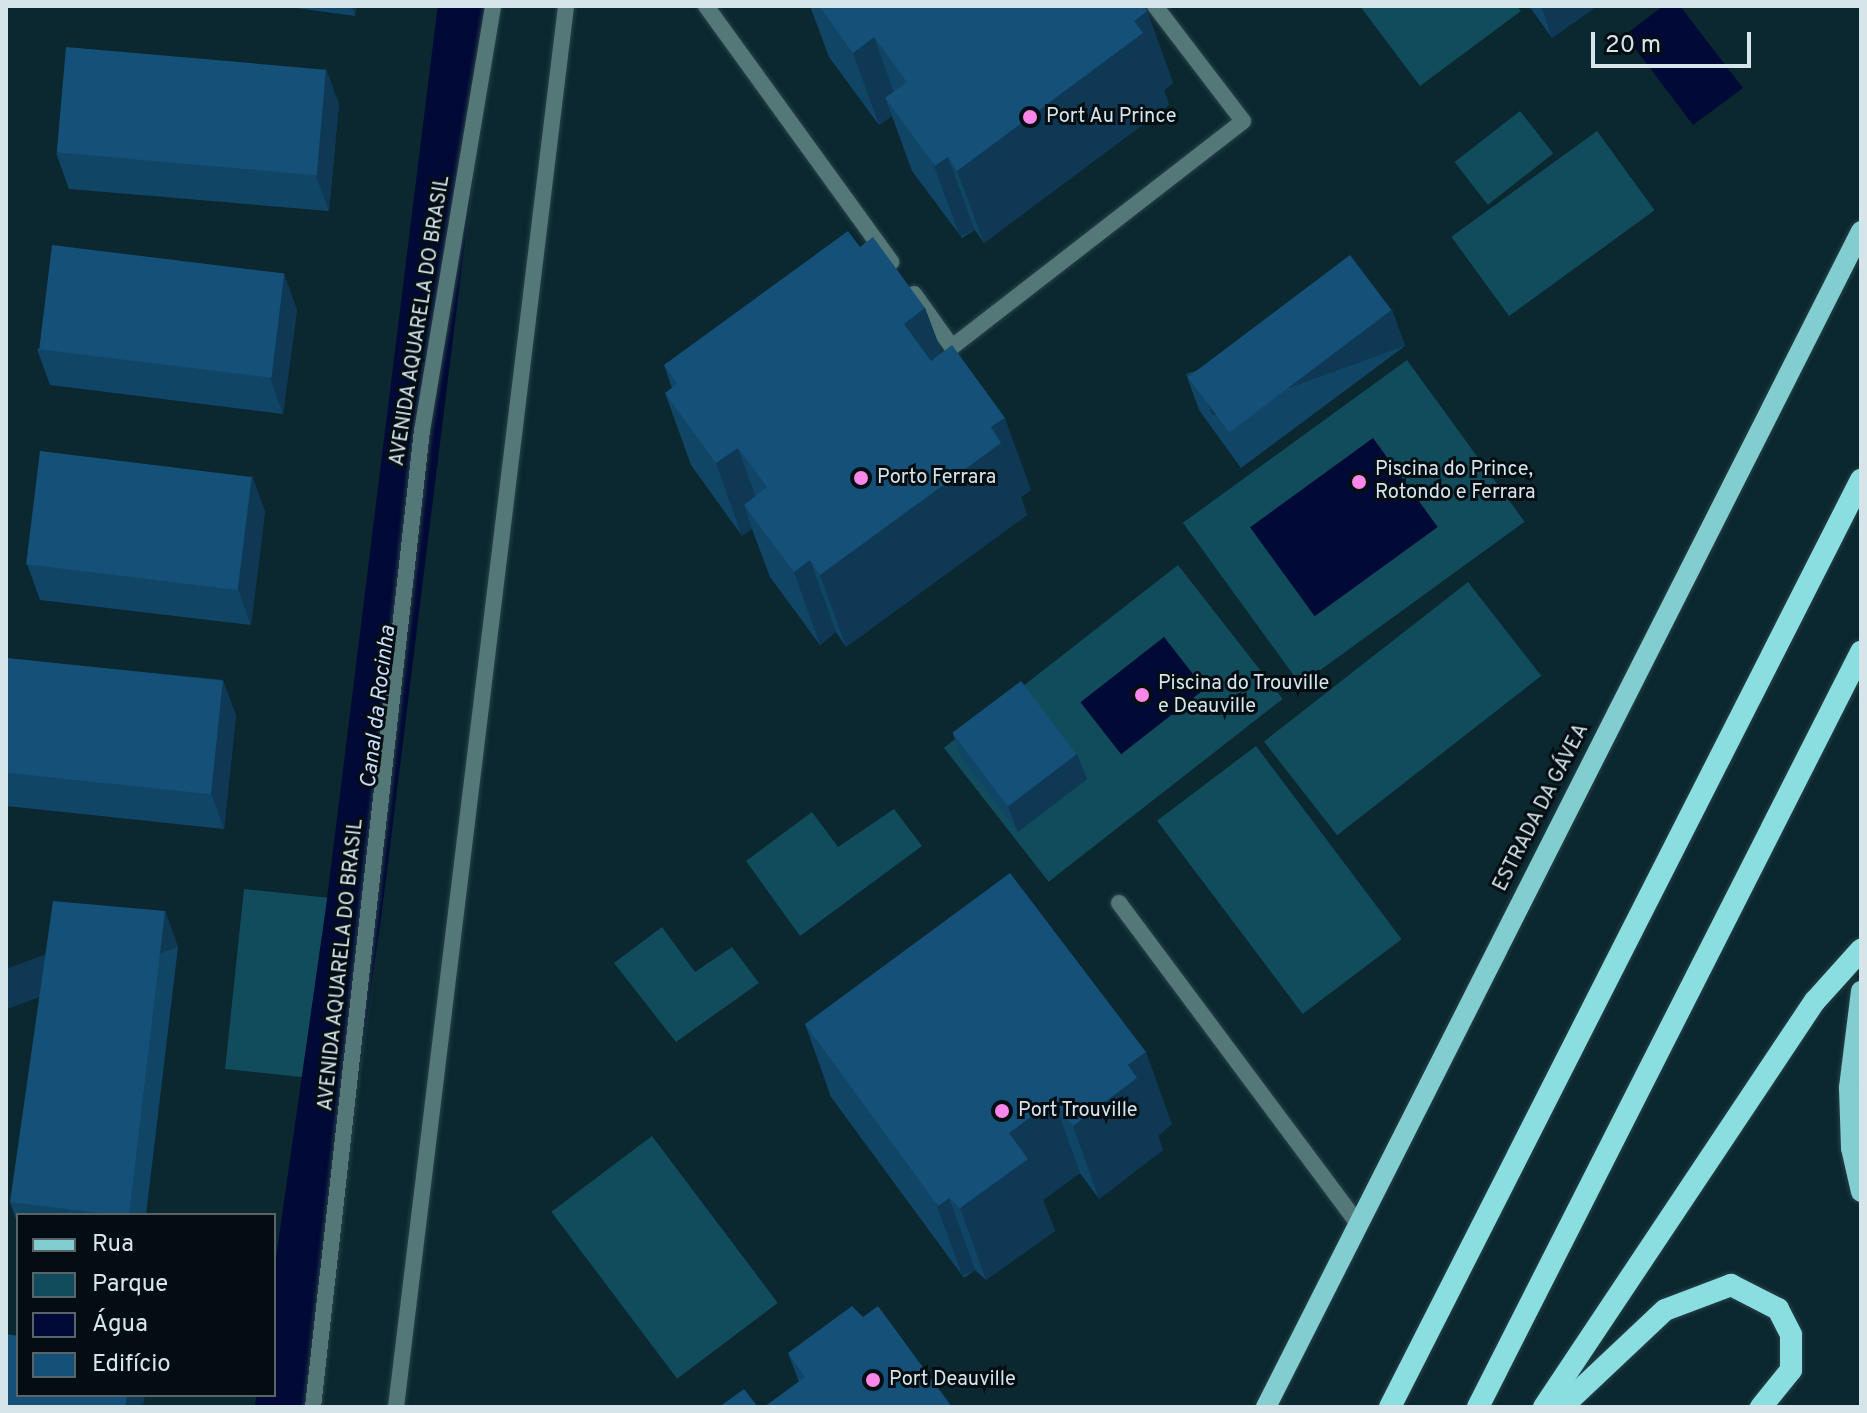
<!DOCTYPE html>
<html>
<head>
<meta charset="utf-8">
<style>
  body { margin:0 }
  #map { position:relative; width:1867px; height:1413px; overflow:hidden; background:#0b272f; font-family:Overpass,sans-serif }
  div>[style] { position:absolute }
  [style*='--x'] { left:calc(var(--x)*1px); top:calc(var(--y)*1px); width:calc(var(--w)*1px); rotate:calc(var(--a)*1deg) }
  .green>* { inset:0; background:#114c5c; transform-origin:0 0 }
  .water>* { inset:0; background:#010936; transform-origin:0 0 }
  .canal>* { height:56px; margin:-28px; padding:0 28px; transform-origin:28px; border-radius:28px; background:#010936 }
  .roads { filter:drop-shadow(0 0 2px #274249) drop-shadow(0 0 2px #274249) }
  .service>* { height:16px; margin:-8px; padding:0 8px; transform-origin:8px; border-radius:8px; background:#547778 }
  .minor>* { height:16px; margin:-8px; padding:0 8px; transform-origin:8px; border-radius:8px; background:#547778 }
  .primary>* { height:20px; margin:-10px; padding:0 10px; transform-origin:10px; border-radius:10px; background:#82cdcf }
  .trunk>* { height:22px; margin:-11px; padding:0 11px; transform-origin:11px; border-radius:11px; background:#8bdee0 }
  .wall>* { inset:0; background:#114566 }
  .shaded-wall>* { inset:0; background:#0e3853; transform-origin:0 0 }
  .building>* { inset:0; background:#145077; transform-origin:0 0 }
  .dots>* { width:22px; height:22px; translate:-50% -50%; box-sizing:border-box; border:4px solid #040e12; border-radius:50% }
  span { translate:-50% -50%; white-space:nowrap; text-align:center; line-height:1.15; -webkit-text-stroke:6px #040e12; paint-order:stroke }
  .poi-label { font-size:20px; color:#d6e5ea }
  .left { translate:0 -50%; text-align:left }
  .street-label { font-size:20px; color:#d6e5ea }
  .water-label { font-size:22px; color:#cbdbfa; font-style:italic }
  .frame { position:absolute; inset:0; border:8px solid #d6e5ea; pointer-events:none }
  .legend { position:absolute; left:16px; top:1213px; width:260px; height:184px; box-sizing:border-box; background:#040e12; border:2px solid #586468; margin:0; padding:10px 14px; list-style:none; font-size:24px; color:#d6e5ea }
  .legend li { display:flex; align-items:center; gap:16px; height:40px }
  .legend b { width:40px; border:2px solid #586468 }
  .scale { position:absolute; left:1591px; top:32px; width:160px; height:36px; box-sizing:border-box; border:4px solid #d6e5ea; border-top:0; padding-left:10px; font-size:24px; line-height:28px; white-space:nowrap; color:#d6e5ea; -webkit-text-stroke:6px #040e12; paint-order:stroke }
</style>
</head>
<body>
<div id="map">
  <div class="green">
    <div style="clip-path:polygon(1360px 6px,1517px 6px,1521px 11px,1420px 86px)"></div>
    <div style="left:1520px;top:111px;width:54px;height:83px;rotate:52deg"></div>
    <div style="left:1597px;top:131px;width:98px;height:180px;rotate:54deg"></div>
    <div style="left:1407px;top:360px;width:200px;height:277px;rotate:54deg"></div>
    <div style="left:1178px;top:565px;width:170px;height:297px;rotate:52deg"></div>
    <div style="left:1468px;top:582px;width:119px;height:259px;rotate:52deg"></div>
    <div style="left:1256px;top:746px;width:242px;height:124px;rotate:53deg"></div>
    <div style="clip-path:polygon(894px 809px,922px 846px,800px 936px,746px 861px,812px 812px,838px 847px)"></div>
    <div style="left:244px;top:889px;width:91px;height:181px;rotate:6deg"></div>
    <div style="clip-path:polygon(662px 927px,695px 972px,732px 947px,759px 983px,676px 1042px,614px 963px)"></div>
    <div style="left:652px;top:1136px;width:209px;height:126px;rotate:53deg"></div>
  </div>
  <div class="water">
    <div style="clip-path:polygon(1663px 6px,1680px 6px,1743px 88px,1693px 125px,1625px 35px)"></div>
    <div style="left:1373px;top:438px;width:110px;height:152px;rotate:54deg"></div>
    <div style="left:1164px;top:637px;width:66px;height:106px;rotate:52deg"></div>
  </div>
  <div class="canal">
    <div style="--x:283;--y:1407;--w:503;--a:-81.89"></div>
    <div style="--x:354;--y:909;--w:910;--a:-82.93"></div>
  </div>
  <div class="roads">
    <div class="service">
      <div style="--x:706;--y:6;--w:316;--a:54.1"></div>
      <div style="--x:914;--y:294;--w:65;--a:54.4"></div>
      <div style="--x:952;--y:347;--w:368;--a:-37.8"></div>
      <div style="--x:1243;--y:121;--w:145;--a:-127.4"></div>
      <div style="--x:1119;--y:903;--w:400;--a:53.3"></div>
    </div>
    <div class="minor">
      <div style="--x:313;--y:1407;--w:982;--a:-83.63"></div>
      <div style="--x:422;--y:431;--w:431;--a:-80.5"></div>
      <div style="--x:396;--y:1407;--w:1411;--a:-83.08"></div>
    </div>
    <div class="primary">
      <div style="--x:1861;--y:991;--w:98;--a:97.1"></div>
      <div style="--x:1849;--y:1088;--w:60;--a:88.1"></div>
      <div style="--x:1851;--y:1148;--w:45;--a:77.2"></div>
      <div style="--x:1266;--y:1407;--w:1318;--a:-63.16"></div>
    </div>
    <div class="trunk">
      <div style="--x:1390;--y:1407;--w:1040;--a:-63.07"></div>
      <div style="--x:1478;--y:1407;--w:847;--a:-63.1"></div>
      <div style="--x:1544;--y:1407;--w:488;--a:-56.3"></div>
      <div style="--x:1815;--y:1001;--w:69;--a:-48"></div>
      <div style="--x:1562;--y:1407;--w:141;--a:-43.3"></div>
      <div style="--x:1665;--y:1310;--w:71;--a:-20.7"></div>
      <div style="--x:1731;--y:1285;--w:53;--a:27.1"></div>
      <div style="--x:1778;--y:1309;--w:29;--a:63"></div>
      <div style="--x:1791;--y:1335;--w:35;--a:90"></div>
      <div style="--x:1791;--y:1370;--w:48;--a:129"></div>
    </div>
  </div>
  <div class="wall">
    <div style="clip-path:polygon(282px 6px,356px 6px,355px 16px)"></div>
    <div style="clip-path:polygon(810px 6px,1144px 6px,1147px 11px,1173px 83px,1164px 90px,1169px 105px,984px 243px,975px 230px,962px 238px,912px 171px,892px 116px,879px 125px,829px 57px)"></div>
    <div style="clip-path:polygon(1529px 6px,1597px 6px,1552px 38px)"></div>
    <div style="clip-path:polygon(339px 104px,329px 211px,69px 189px,56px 153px)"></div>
    <div style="clip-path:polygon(860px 247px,925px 308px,942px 353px,1031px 490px,1021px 497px,1027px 515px,846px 647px,836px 632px,820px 645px,770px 577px,752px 529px,742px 536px,691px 465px,665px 393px,672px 388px,664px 365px)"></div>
    <div style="clip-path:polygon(284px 274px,297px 310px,283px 414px,50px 385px,37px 349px)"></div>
    <div style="clip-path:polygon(1392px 310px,1405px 346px,1241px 468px,1199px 410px,1186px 374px)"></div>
    <div style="clip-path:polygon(252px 476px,265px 512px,251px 625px,40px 600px,27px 564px)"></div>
    <div style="clip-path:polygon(6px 658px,223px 680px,236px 716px,224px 829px,6px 806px)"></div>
    <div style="clip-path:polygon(953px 734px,1077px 754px,1087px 779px,1018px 832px,962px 759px)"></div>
    <div style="clip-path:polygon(165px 911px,178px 947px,146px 1215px,18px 1215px,18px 1225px,10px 1202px)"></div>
    <div style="clip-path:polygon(805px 1024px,1172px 1124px,1158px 1136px,1163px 1150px,1099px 1199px,1080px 1173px,1043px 1200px,1055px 1231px,986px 1280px,975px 1270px,964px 1278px,831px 1097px)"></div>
    <div style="clip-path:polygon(788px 1353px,952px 1407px,799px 1382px)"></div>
  </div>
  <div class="shaded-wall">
    <div style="clip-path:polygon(351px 6px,356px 6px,355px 16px)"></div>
    <div style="clip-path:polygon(1541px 6px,1597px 6px,1552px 38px)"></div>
    <div style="clip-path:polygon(1147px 11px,1173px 83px,1164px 90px,1169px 105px,984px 243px,957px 171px)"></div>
    <div style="clip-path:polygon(874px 37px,900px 109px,885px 98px,892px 116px,879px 125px,853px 53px)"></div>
    <div style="clip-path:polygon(326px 68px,339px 104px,329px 211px,316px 176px)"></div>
    <div style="left:948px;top:157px;width:78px;height:16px;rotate:70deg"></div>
    <div style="clip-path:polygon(284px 274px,297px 310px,283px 414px,270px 378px)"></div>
    <div style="clip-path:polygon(925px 308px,952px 380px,931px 396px,904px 324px)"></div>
    <div style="left:1392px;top:310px;width:38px;height:205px;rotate:70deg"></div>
    <div style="clip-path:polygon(1005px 418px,1031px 490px,1021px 497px,1027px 515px,846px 647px,820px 575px,991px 427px)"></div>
    <div style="clip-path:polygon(738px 448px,764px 520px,744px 505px,752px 529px,742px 536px,716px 463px)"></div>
    <div style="clip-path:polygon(252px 476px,265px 512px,251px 625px,238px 589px)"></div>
    <div style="clip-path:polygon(810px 560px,836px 632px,820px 645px,794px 572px)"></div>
    <div style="clip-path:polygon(223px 680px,236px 716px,224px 829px,211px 793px)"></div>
    <div style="clip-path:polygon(1077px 754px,1087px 779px,1018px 832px,1008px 807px)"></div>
    <div style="left:165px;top:911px;width:38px;height:306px;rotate:70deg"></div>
    <div style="clip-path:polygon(1146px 1052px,1172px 1124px,1158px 1136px,1163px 1150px,1099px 1199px,1073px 1126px,1128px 1065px)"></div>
    <div style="clip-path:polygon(1054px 1100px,1080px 1173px,1043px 1200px,1055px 1231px,986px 1280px,960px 1208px,1009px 1133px)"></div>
    <div style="left:949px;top:1198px;width:77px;height:14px;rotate:70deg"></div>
    <div style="clip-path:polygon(127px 1395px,145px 1395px,143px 1407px,126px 1407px)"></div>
  </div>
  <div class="building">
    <div style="clip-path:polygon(819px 6px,1144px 6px,1147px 11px,1134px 21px,1143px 33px,957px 171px,948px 157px,935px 166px,885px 98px,907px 82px,874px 37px,853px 53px)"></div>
    <div style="left:66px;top:47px;width:261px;height:106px;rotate:5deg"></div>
    <div style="clip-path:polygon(848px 231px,860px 247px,873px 237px,925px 308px,904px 324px,931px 361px,952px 345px,1005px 418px,991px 427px,1001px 443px,820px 575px,810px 560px,794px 572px,744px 505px,767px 487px,738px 448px,716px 463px,665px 393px,677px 384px,664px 365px)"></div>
    <div style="left:52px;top:245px;width:234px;height:105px;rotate:7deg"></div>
    <div style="left:1350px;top:255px;width:69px;height:203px;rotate:53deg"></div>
    <div style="left:40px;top:451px;width:213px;height:114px;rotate:7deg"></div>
    <div style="left:6px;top:658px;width:218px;height:114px;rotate:6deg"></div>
    <div style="left:1021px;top:681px;width:92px;height:86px;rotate:53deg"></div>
    <div style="clip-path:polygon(1010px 873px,1146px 1052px,1128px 1065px,1137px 1078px,1073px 1126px,1054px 1100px,1009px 1133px,1028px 1159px,960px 1208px,949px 1198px,938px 1206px,805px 1024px)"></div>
    <div style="clip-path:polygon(53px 901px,165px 911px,129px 1215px,115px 1215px,10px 1202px)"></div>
    <div style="clip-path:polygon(852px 1306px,863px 1317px,878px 1306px,952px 1407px,764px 1407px,805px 1377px,788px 1353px)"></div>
    <div style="clip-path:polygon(6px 1334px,18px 1336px,18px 1395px,127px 1395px,126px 1407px,6px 1407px)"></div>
    <div style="clip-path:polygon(744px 1389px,758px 1407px,719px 1407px)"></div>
  </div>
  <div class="dots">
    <div style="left:1030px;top:117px;background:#f987e9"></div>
    <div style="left:861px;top:478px;background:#f987e9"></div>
    <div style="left:1359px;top:482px;background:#f987e9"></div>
    <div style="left:1142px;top:695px;background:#f987e9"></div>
    <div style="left:1002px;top:1111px;background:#f987e9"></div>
    <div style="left:873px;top:1380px;background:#f987e9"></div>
  </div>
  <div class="poi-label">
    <span class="left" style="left:1046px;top:117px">Port Au Prince</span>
    <span class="left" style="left:1375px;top:482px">Piscina do Prince,<br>Rotondo e Ferrara</span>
    <span class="left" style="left:877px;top:478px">Porto Ferrara</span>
    <span class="left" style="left:1158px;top:696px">Piscina do Trouville<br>e Deauville</span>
    <span class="left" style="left:1018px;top:1111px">Port Trouville</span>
    <span class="left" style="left:889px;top:1380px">Port Deauville</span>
  </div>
  <div class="street-label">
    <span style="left:421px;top:321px;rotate:-81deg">AVENIDA AQUARELA DO BRASIL</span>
    <span style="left:1542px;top:808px;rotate:-63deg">ESTRADA DA GÁVEA</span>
    <span style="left:342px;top:965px;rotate:-84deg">AVENIDA AQUARELA DO BRASIL</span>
  </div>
  <div class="water-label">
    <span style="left:379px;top:707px;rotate:-83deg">Canal da Rocinha</span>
  </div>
  <div class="frame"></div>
  <ul class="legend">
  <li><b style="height:10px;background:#82cdcf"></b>Rua</li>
  <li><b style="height:22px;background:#114c5c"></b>Parque</li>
  <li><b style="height:22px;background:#010936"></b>Água</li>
  <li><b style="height:22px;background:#145077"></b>Edifício</li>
  </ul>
  <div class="scale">20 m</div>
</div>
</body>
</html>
